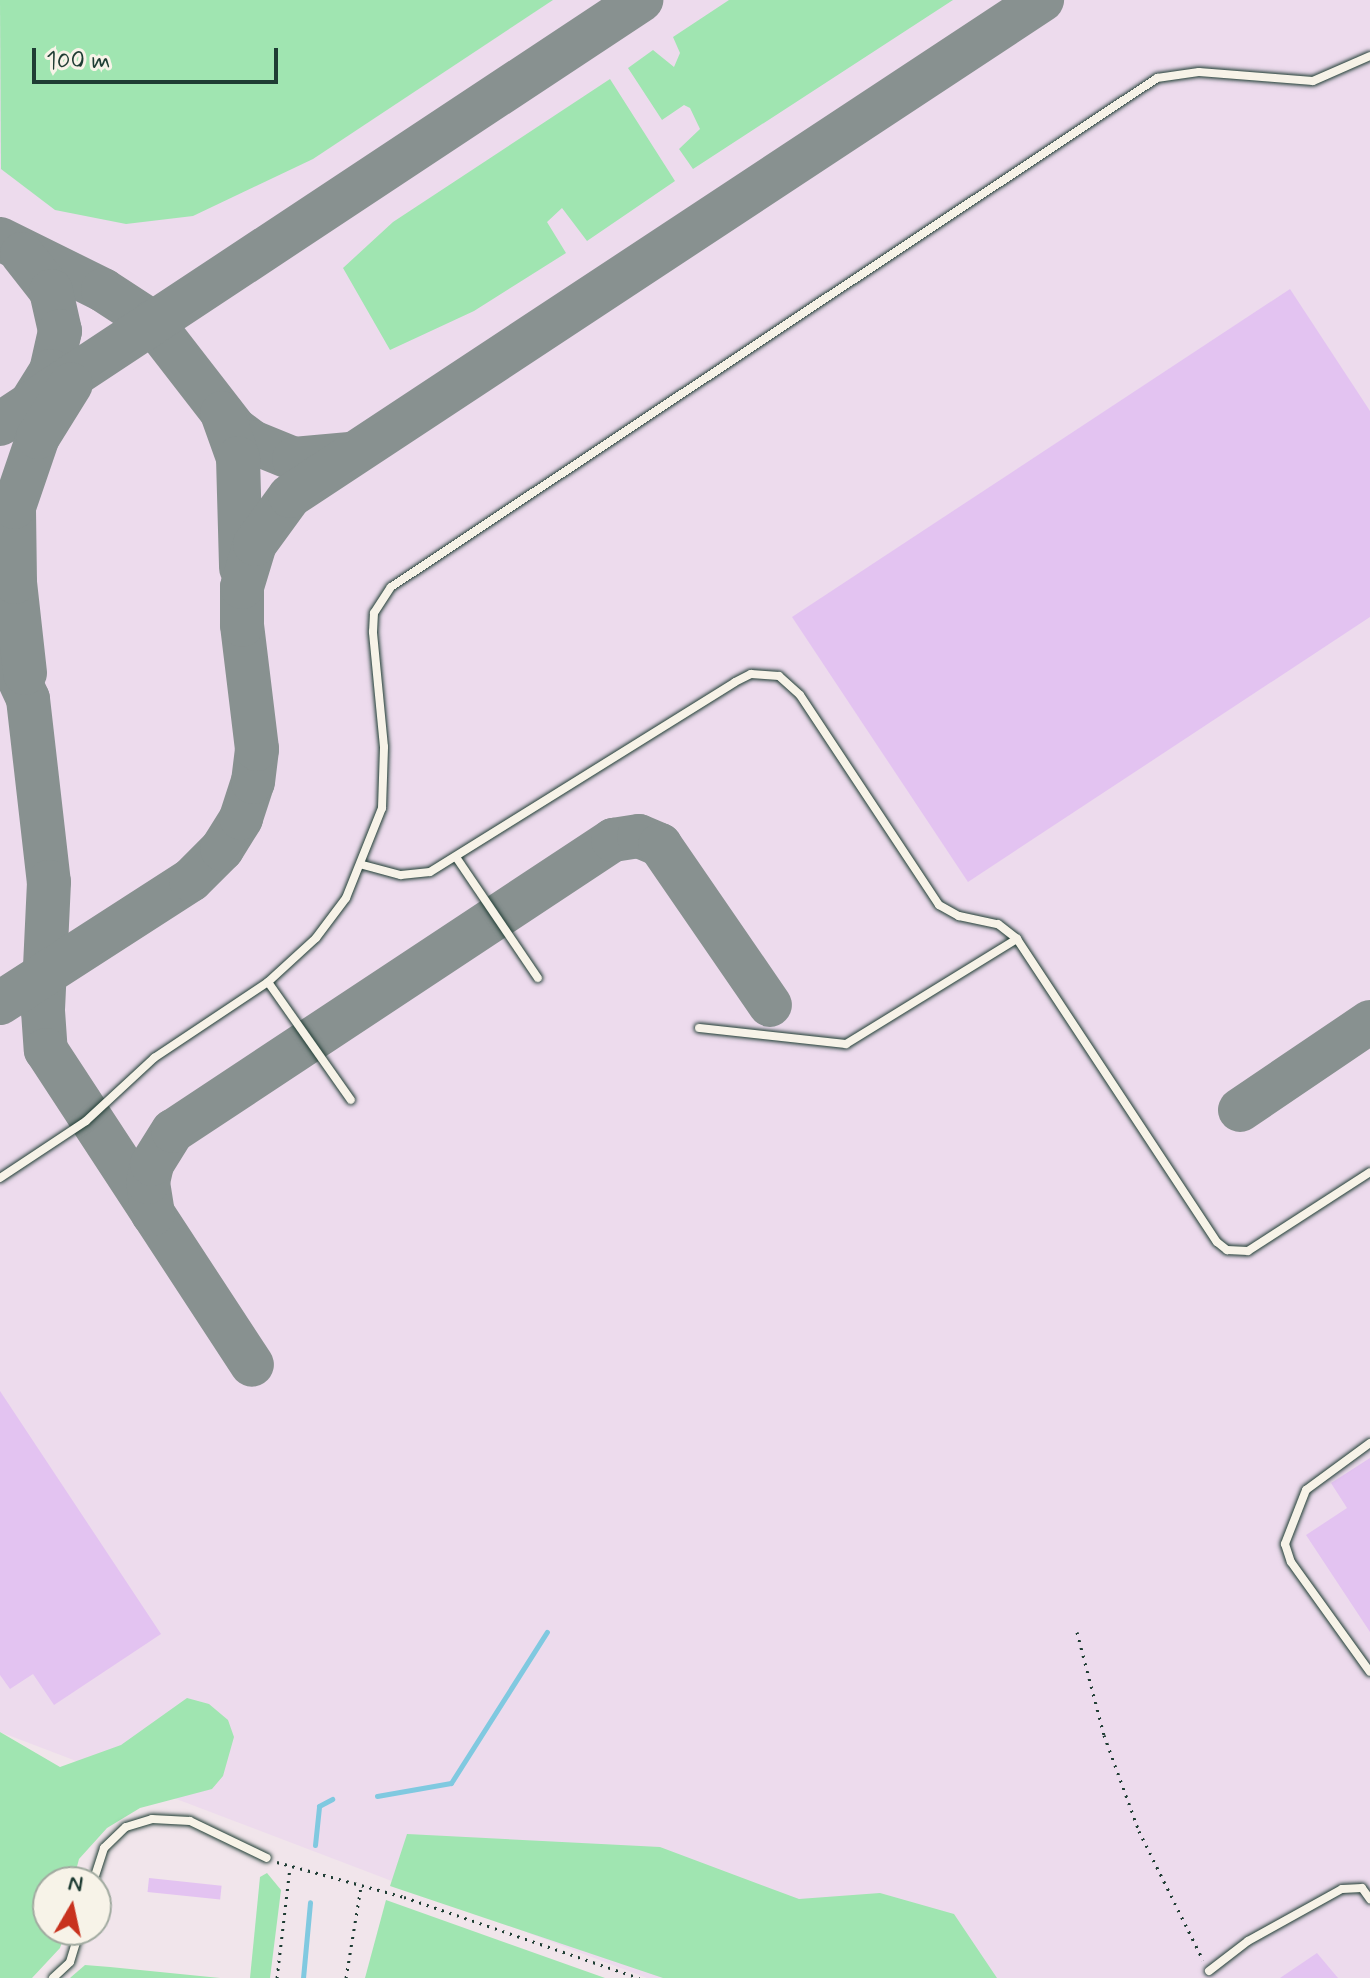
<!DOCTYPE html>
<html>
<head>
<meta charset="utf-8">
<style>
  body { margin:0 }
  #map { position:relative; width:1370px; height:1978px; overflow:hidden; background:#f1e5eb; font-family:Mynerve,sans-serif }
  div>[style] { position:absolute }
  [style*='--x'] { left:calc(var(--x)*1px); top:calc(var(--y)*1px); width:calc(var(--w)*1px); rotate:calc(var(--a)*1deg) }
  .built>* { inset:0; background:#eddbed }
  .green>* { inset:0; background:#a0e5b1 }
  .stream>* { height:5px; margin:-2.5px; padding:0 2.5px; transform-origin:2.5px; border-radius:2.5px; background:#80c9e0 }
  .taxiway>* { height:44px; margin:-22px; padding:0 22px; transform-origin:22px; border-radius:22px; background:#889190 }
  .building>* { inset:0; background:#e3c3f1; transform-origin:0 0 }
  .path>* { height:3px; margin-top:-1.5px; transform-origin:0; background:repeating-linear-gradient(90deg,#1f3d34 0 2px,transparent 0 8px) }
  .roads { filter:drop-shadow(0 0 2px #1f3d34) drop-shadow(0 0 2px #1f3d34) }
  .lane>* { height:8px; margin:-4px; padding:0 4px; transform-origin:4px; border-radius:4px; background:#f7f3e8 }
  span { translate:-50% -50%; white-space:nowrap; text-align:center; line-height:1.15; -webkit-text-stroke:6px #f7f3e8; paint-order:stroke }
  .north { position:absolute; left:32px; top:1866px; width:80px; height:80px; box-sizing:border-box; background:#f7f3e8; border:2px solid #a1aaa0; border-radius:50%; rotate:9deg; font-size:22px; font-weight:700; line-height:32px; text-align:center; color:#1f3d34 }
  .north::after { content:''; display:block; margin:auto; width:28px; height:36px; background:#c8321e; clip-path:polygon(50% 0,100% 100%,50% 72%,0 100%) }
  .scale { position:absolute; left:32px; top:48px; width:246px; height:36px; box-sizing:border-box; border:4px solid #1f3d34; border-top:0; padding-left:10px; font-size:24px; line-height:28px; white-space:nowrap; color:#1f3d34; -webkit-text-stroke:6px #f7f3e8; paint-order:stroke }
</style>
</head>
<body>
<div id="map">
  <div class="built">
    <div style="clip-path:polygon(0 0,1370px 0,1370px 1978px,647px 1978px,0 1732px)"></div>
  </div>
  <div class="green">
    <div style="clip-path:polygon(0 0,553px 0,313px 159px,193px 216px,126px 224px,55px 210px,1px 169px)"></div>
    <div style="clip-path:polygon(729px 0,953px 0,693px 169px,679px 149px,700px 129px,690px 108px,684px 105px,662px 120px,628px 68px,653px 50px,674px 67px,680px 53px,673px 37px)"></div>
    <div style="clip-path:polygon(610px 79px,675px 181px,587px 241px,562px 208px,547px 222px,566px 253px,474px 311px,390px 350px,343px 268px,393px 222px)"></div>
    <div style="clip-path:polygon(187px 1698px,209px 1704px,228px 1720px,234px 1737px,223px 1776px,212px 1789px,140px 1808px,107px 1828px,79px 1859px,73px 1882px,48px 1882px,48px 1930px,66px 1930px,60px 1948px,32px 1978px,0 1978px,0 1732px,60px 1767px,121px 1745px)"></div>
    <div style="clip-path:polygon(407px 1834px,660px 1847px,799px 1899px,880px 1893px,954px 1914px,997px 1978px,663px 1978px,390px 1886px)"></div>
    <div style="clip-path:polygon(267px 1873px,281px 1890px,270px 1978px,250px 1978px,260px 1877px)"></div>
    <div style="clip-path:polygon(386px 1900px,605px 1978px,365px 1978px)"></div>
    <div style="clip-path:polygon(85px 1965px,110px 1967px,220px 1978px,70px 1978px)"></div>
  </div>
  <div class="stream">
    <div style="--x:377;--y:1796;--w:75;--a:-10"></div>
    <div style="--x:451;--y:1783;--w:179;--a:-57.6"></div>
    <div style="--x:315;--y:1845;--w:39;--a:-84"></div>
    <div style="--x:319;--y:1806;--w:15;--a:-28"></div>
    <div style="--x:303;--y:1978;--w:76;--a:-84.7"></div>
  </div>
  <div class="taxiway">
    <div style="--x:0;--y:239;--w:115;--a:26.3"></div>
    <div style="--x:103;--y:290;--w:59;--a:33.1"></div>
    <div style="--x:152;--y:322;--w:135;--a:52.2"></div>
    <div style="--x:235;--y:429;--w:21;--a:37"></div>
    <div style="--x:252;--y:442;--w:45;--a:22"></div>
    <div style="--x:294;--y:459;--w:56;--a:-5.1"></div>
    <div style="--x:22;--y:254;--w:47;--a:51.9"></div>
    <div style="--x:51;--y:291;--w:41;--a:77.3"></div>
    <div style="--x:60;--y:331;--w:41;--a:102.7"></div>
    <div style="--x:51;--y:371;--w:38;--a:122"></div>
    <div style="--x:222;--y:413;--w:48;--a:70.4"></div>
    <div style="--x:238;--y:458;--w:110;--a:88.4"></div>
    <div style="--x:0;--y:424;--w:769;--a:-33.48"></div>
    <div style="--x:0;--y:638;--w:67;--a:65.3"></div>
    <div style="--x:28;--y:699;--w:184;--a:83.5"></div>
    <div style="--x:49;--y:882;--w:129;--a:92.7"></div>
    <div style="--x:43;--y:1011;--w:39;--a:86"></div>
    <div style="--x:46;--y:1050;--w:376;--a:56.8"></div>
    <div style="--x:25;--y:673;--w:92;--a:-96.3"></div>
    <div style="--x:15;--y:582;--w:75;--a:-90.8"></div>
    <div style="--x:14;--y:507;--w:74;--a:-71.1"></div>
    <div style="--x:38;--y:437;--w:62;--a:-58.1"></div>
    <div style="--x:0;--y:1003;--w:227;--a:-32.8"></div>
    <div style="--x:191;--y:880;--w:44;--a:-45"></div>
    <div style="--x:222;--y:849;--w:36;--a:-58"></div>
    <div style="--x:241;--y:818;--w:38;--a:-72"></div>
    <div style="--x:253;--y:782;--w:33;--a:-83"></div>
    <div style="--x:257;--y:749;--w:125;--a:-96.9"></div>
    <div style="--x:242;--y:625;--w:38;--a:-90"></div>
    <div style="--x:242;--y:587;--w:45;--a:-73.2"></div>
    <div style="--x:255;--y:544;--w:59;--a:-53.9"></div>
    <div style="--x:290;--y:496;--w:901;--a:-33.41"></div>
    <div style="--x:1240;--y:1110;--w:157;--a:-34.1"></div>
    <div style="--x:153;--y:1214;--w:32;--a:-99"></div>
    <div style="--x:148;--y:1182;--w:18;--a:-77"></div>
    <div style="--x:152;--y:1164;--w:39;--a:-58"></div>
    <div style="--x:173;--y:1131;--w:528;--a:-33.48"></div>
    <div style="--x:613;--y:840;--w:26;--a:-9"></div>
    <div style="--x:639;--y:836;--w:23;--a:23"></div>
    <div style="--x:660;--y:845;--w:194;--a:55.5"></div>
  </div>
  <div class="building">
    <div style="clip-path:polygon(1290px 289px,1370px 411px,1370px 617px,968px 882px,792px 617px)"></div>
    <div style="clip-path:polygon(0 1391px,161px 1634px,54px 1705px,33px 1674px,10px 1689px,0 1675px)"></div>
    <div style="clip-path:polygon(1370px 1458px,1370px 1632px,1306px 1535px,1347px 1508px,1331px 1483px)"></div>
    <div style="left:149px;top:1878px;width:73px;height:14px;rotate:6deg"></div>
    <div style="clip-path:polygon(1317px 1953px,1338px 1978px,1280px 1978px)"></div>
  </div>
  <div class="path">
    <div style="--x:1077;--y:1632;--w:106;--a:75.3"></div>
    <div style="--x:1104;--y:1735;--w:102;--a:70"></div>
    <div style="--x:1139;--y:1831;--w:144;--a:63.6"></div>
    <div style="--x:277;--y:1862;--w:132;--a:15.4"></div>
    <div style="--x:404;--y:1897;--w:249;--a:19"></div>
    <div style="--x:277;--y:1978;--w:112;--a:-83.3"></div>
    <div style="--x:346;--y:1978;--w:93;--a:-80.7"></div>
  </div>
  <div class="roads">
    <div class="lane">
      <div style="--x:456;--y:857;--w:146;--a:55.9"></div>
      <div style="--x:363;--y:865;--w:39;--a:15"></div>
      <div style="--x:401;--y:875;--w:29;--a:-6"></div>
      <div style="--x:430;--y:872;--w:359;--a:-31.9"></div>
      <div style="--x:735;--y:682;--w:18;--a:-27"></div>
      <div style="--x:751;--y:674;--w:28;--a:4"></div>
      <div style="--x:779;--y:676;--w:28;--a:42"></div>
      <div style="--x:800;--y:695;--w:252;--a:56.5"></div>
      <div style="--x:939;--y:905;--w:23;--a:29"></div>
      <div style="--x:959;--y:916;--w:40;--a:12"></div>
      <div style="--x:998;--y:924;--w:24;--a:38"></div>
      <div style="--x:1017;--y:939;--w:363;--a:56.6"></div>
      <div style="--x:1217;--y:1242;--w:13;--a:39"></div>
      <div style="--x:1227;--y:1250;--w:21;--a:3"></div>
      <div style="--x:1248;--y:1251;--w:145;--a:-32.9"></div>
      <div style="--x:268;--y:982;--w:144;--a:54.9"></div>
      <div style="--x:699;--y:1028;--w:148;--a:6.2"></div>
      <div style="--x:846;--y:1044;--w:201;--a:-31.6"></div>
      <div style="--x:0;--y:1178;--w:103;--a:-33.5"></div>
      <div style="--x:86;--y:1121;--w:93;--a:-42.8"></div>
      <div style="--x:154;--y:1058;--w:137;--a:-33.7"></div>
      <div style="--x:268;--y:982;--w:65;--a:-42.5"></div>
      <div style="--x:316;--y:938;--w:50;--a:-53.1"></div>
      <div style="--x:346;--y:898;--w:97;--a:-68.2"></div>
      <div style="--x:382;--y:808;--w:61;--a:-88.1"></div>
      <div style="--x:384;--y:747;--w:116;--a:-95.5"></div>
      <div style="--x:373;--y:632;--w:19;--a:-87"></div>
      <div style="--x:374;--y:613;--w:31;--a:-57"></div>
      <div style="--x:391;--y:587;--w:920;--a:-33.6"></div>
      <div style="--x:1157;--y:78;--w:42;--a:-8.1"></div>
      <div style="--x:1199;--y:72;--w:114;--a:4.5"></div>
      <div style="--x:1313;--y:81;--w:62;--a:-23.7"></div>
      <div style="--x:1370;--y:1443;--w:79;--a:143.7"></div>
      <div style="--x:1306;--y:1490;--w:58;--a:111.3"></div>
      <div style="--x:1285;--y:1544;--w:19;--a:72"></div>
      <div style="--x:1291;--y:1562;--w:135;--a:54.3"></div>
      <div style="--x:93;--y:1882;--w:36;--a:-72"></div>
      <div style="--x:104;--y:1848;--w:30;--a:-44"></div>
      <div style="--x:126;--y:1827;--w:27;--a:-17"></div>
      <div style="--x:152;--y:1819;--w:38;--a:3"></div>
      <div style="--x:190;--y:1821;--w:85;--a:25.7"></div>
      <div style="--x:1209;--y:1971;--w:49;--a:-37.6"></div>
      <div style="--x:1248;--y:1941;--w:107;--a:-29"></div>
      <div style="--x:1342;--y:1889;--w:20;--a:-3"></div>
      <div style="--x:1362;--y:1888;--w:14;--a:54"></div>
      <div style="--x:53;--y:1978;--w:23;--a:-43"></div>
      <div style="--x:70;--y:1962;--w:34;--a:-73"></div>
    </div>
  </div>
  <div class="north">N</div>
  <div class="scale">100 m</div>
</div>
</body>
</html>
